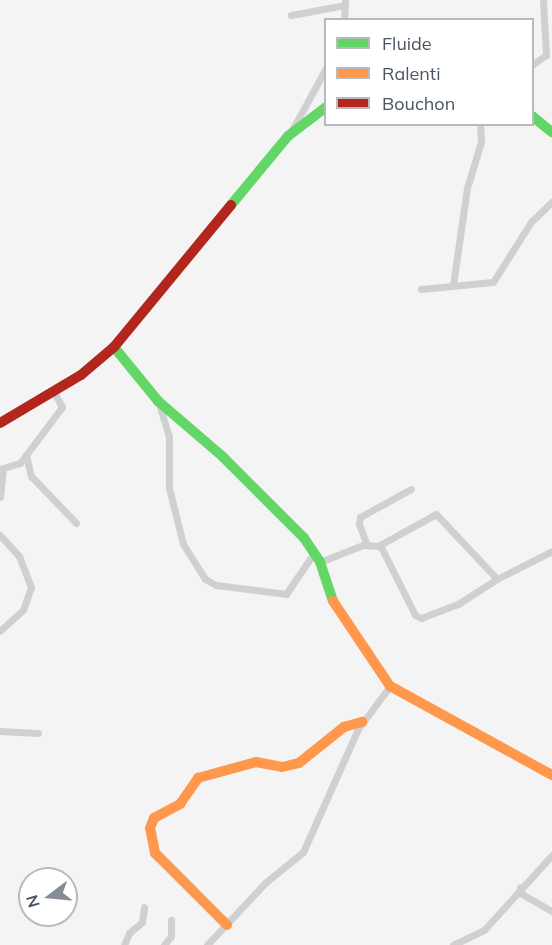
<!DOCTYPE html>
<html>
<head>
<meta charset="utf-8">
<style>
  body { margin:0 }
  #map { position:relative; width:552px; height:945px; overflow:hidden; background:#f4f4f4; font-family:Mulish,sans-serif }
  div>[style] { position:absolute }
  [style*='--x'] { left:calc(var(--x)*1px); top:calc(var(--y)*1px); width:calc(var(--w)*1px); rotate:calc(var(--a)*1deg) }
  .street>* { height:7px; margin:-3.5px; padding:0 3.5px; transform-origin:3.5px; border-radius:3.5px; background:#ced0d2 }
  .fast>* { height:10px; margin:-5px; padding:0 5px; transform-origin:5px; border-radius:5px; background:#63d668 }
  .slow>* { height:10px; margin:-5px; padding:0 5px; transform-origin:5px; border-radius:5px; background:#ff974d }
  .jam>* { height:10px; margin:-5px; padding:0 5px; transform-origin:5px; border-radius:5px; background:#b3261e }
  span { translate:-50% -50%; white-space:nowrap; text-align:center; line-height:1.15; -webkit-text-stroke:5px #fff; paint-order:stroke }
  .legend { position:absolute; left:324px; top:18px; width:210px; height:108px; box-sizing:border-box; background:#fff; border:2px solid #b7bbc0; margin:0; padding:8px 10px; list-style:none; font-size:18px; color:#4a5661 }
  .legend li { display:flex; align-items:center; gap:12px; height:30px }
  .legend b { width:30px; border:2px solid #b7bbc0 }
  .north { position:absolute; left:18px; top:867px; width:60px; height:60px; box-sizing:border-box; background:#fff; border:2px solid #b7bbc0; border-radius:50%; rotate:254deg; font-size:16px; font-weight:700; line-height:24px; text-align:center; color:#4a5661 }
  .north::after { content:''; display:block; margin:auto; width:21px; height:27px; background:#868d94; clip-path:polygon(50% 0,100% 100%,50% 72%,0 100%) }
</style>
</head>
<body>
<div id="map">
  <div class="street">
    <div style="--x:291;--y:15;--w:55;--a:-10.5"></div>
    <div style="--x:344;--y:20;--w:20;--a:-87"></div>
    <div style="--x:532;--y:65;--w:17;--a:-36"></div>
    <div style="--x:546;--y:55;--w:55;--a:-93.1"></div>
    <div style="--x:291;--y:132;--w:73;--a:-61.3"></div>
    <div style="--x:453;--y:285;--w:98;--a:-81.8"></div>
    <div style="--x:467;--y:188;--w:48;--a:-73.1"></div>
    <div style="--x:481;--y:142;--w:18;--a:-93"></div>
    <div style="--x:421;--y:289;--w:72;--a:-5.6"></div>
    <div style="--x:493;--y:282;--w:71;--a:-57.7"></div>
    <div style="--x:531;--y:222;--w:29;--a:-44"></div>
    <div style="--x:159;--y:404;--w:34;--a:73"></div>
    <div style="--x:169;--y:437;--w:51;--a:90"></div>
    <div style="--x:169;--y:488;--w:58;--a:76"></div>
    <div style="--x:183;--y:544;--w:41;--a:57.8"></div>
    <div style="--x:205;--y:579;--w:13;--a:29"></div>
    <div style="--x:216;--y:585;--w:71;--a:7.3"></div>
    <div style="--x:286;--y:594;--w:50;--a:-55.7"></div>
    <div style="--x:26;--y:455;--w:22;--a:77"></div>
    <div style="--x:31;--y:476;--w:65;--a:46.2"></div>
    <div style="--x:0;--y:469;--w:21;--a:-17"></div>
    <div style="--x:20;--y:463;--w:70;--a:-53.1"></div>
    <div style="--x:62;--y:407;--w:17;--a:-118"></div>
    <div style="--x:0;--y:497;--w:29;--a:-84"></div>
    <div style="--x:0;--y:535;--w:28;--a:48"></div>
    <div style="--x:19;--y:556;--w:33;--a:69"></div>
    <div style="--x:31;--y:587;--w:24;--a:109"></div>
    <div style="--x:23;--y:610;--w:31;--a:138"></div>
    <div style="--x:367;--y:545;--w:22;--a:-111"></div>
    <div style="--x:359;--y:524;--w:7;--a:-82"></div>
    <div style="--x:360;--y:517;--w:58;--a:-28.8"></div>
    <div style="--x:380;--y:545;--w:78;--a:63.4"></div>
    <div style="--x:415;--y:615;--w:7;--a:27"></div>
    <div style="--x:421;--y:618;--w:40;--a:-21"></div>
    <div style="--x:458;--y:604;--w:46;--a:-32.7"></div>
    <div style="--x:320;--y:562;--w:46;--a:-21.6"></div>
    <div style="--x:363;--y:545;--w:15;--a:4"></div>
    <div style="--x:378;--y:546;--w:66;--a:-28.9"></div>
    <div style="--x:436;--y:514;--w:89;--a:46.8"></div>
    <div style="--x:497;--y:579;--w:62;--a:-27"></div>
    <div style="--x:0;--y:731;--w:38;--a:3"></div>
    <div style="--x:520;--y:887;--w:7;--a:74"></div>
    <div style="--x:522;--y:894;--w:34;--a:30"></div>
    <div style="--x:124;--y:945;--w:13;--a:-67"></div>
    <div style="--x:129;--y:933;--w:17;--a:-40"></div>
    <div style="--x:142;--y:922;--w:15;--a:-82"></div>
    <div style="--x:164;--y:945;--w:11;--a:-52"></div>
    <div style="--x:171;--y:936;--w:16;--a:-90"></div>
    <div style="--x:207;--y:945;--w:85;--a:-46.9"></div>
    <div style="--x:265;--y:883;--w:49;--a:-39.2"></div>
    <div style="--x:303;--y:852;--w:135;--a:-65.9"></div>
    <div style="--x:358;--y:729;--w:54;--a:-53.3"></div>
    <div style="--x:453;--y:945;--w:34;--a:-26"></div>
    <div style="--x:484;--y:930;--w:101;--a:-47.8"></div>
  </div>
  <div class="fast">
    <div style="--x:532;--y:116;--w:26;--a:39"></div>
    <div style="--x:231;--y:205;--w:89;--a:-50.4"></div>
    <div style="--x:288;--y:136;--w:48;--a:-37.3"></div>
    <div style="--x:114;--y:347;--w:70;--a:50.8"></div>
    <div style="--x:158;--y:401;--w:86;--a:40.7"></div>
    <div style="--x:223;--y:457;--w:115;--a:45"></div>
    <div style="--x:304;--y:538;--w:29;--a:56"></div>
    <div style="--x:320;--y:562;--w:41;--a:71.6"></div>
  </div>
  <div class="slow">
    <div style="--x:333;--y:601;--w:102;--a:56.2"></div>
    <div style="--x:390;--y:686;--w:185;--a:28.8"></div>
    <div style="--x:227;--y:925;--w:102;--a:-135"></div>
    <div style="--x:155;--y:853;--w:25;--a:-101"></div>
    <div style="--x:150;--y:828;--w:11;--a:-68"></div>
    <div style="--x:154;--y:818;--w:30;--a:-28"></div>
    <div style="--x:180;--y:804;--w:32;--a:-55"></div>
    <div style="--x:198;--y:778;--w:60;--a:-15.4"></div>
    <div style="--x:256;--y:762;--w:26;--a:11"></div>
    <div style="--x:282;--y:767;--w:17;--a:-13"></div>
    <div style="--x:299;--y:763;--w:58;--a:-38.7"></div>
    <div style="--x:344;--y:727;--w:19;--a:-16"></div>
  </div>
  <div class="jam">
    <div style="--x:0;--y:423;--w:94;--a:-30.7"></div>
    <div style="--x:81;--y:375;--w:43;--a:-40.3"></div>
    <div style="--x:114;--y:347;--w:184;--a:-50.5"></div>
  </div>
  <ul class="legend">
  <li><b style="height:8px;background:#63d668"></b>Fluide</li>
  <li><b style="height:8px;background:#ff974d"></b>Ralenti</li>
  <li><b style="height:8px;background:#b3261e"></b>Bouchon</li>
  </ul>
  <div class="north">N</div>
</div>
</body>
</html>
